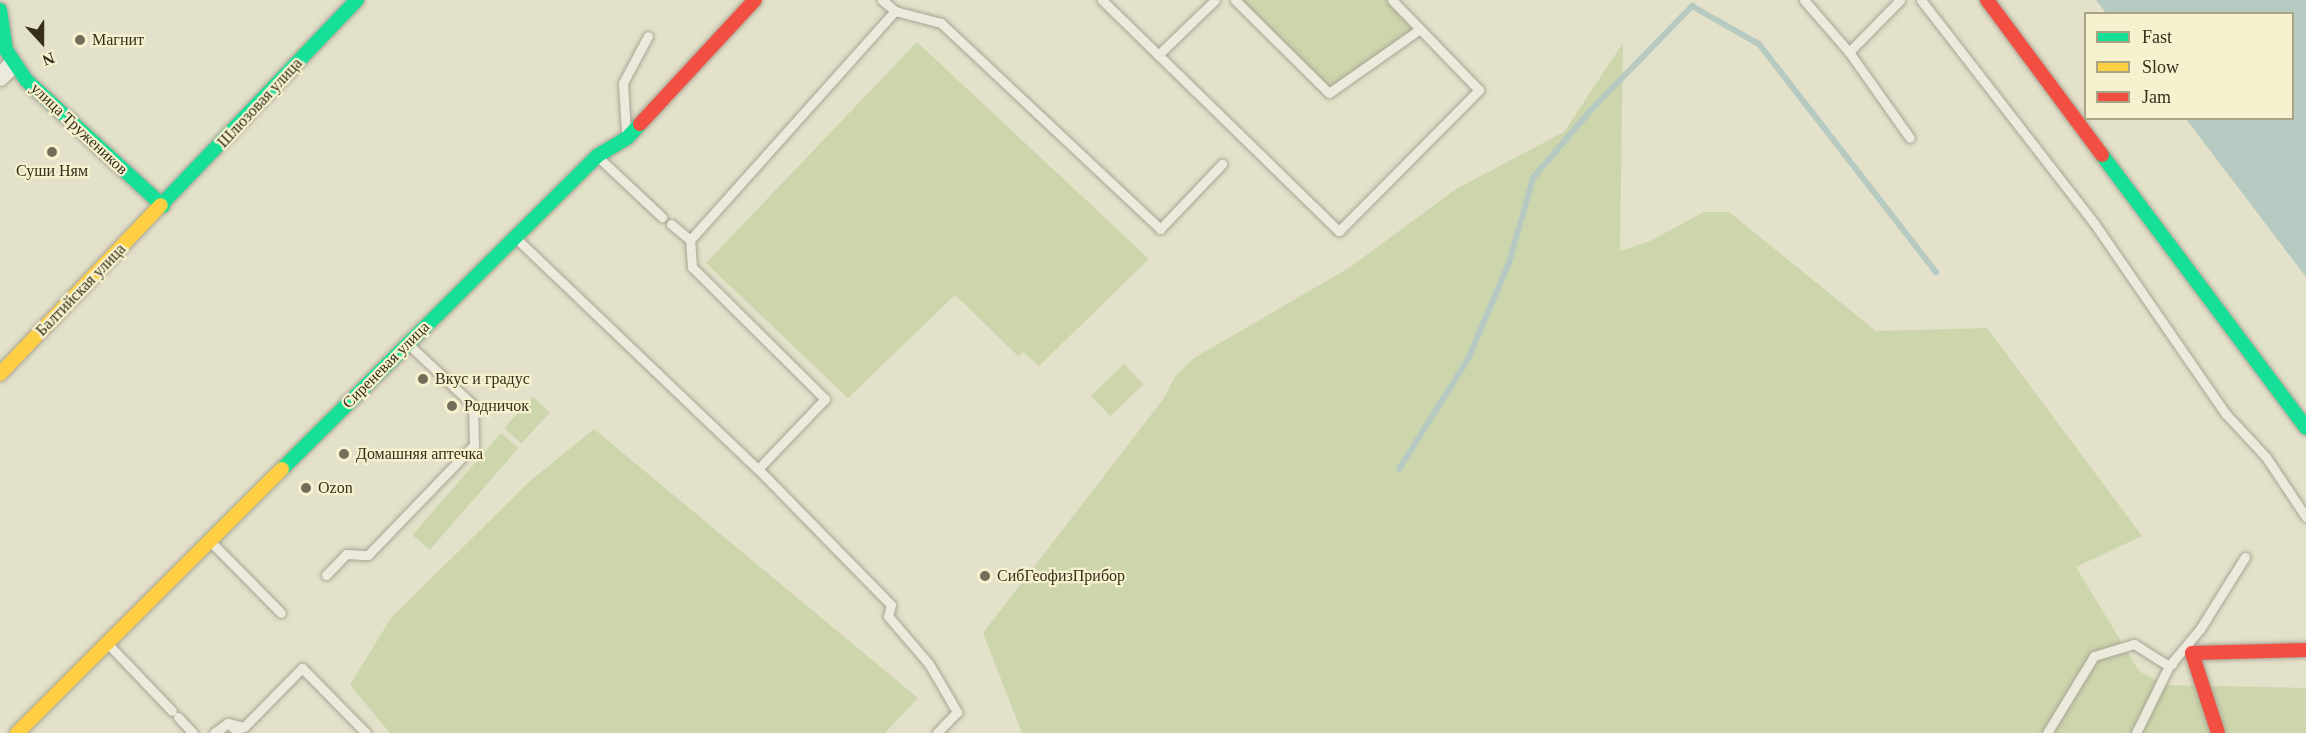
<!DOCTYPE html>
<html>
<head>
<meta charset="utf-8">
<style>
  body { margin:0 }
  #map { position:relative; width:2306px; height:733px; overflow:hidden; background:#e4e1ca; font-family:"Times New Roman",serif }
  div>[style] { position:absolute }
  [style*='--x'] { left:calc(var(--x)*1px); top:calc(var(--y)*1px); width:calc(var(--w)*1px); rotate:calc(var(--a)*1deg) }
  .green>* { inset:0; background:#cdd5ac; transform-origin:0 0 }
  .water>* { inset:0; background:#b6cac1 }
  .stream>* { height:6px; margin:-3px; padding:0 3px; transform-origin:3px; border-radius:3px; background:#b6cac1 }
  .roads { filter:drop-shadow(0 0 2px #a8a494) drop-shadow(0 0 2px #a8a494) }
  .lane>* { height:9px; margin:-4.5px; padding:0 4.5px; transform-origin:4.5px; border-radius:4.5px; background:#eceadc }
  .street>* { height:18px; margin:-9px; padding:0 9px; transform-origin:9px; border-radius:9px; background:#eceadc }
  .fast>* { height:14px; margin:-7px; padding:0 7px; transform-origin:7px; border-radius:7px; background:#16e098 }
  .slow>* { height:14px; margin:-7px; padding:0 7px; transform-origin:7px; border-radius:7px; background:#ffcf43 }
  .jam>* { height:14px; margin:-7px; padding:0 7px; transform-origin:7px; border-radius:7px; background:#f24e42 }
  .dots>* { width:16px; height:16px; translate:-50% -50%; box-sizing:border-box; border:3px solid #f6f2cf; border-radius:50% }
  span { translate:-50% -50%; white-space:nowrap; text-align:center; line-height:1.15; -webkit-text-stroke:4.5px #f6f2cf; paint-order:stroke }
  .poi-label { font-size:16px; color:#372e1c }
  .left { translate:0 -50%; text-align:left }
  .street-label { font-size:16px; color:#372e1c }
  .legend { position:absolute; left:2084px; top:12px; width:210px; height:108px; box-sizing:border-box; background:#f6f2cf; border:2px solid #aaa487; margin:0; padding:8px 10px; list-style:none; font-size:18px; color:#372e1c }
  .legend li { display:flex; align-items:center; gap:12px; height:30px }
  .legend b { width:30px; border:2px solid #aaa487 }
  .north { position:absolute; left:12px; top:12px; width:60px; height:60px; -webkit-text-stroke:4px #f6f2cf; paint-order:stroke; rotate:159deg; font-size:16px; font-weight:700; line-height:24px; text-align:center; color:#372e1c }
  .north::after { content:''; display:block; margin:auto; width:21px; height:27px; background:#372e1c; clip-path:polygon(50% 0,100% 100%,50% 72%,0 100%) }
</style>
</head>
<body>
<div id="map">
  <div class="green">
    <div style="clip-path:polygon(1235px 0,1392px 0,1420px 29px,1329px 93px)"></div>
    <div style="clip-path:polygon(917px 42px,1149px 259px,1039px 366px,1023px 352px,1018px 356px,955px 295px,848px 398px,706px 263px)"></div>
    <div style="clip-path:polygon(1623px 43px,1620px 251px,1650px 241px,1704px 212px,1729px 212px,1876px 331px,1987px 328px,2142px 536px,2076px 567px,2139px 671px,2165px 685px,2306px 688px,2306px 733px,1022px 733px,983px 633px,1164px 398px,1175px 377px,1194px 358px,1349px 268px,1456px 189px,1564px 132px)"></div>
    <div style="left:1124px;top:364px;width:28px;height:46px;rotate:46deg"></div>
    <div style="left:533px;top:397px;width:23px;height:42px;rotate:43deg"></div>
    <div style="clip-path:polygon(594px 429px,918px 698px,885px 733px,390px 733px,350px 685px,391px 618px,530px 481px)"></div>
    <div style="left:501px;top:433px;width:23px;height:135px;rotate:41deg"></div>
  </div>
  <div class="water">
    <div style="clip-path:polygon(2096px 0,2306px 0,2306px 277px,2186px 119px,2292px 118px,2292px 14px,2106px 13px)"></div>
  </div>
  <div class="stream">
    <div style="--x:1399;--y:469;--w:130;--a:-57.9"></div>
    <div style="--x:1468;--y:359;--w:104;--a:-66.9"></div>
    <div style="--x:1509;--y:263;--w:88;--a:-74.2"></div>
    <div style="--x:1533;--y:178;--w:91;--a:-49.5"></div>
    <div style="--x:1592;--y:109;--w:144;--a:-45.8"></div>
    <div style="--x:1692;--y:6;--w:77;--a:29.6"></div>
    <div style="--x:1759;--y:44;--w:289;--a:52.2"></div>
  </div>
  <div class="roads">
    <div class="lane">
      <div style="--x:882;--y:0;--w:17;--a:40"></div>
      <div style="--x:895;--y:11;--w:48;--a:14.6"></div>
      <div style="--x:941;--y:23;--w:301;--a:43.2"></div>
      <div style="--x:1160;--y:229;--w:90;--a:-46.4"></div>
      <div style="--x:1102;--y:0;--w:331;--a:44.3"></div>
      <div style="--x:1339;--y:231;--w:199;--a:-45.2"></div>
      <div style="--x:1479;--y:90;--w:125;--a:-134"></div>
      <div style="--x:1235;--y:0;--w:132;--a:44.7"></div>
      <div style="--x:1329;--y:93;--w:111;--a:-35.1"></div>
      <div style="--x:1804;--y:0;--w:69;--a:49.1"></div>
      <div style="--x:1900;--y:0;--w:73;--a:134.4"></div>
      <div style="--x:1849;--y:52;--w:105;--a:54.7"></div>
      <div style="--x:1921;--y:0;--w:282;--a:52.2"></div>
      <div style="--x:2094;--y:223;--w:232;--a:55.4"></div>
      <div style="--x:2226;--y:414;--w:59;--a:47.1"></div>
      <div style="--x:2266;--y:457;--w:72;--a:56.3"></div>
      <div style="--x:1158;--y:55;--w:79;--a:-44"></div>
      <div style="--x:626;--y:132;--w:49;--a:-93.5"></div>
      <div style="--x:623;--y:83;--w:53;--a:-62"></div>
      <div style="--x:598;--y:157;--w:88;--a:43.2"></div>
      <div style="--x:671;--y:224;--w:25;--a:40"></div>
      <div style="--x:517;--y:239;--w:333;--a:43.7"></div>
      <div style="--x:758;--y:469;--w:190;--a:45.6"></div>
      <div style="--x:891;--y:605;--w:11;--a:105"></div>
      <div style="--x:888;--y:616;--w:63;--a:49.5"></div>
      <div style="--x:929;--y:664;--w:56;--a:59.7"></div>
      <div style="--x:957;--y:712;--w:29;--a:134"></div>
      <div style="--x:758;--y:469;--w:97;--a:-46.3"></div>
      <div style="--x:825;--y:399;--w:187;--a:-135.2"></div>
      <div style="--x:692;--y:267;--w:27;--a:-94"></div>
      <div style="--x:690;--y:240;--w:307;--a:-48.2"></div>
      <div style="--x:212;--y:543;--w:98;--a:45.4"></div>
      <div style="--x:326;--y:575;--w:29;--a:-46"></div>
      <div style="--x:346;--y:554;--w:22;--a:3"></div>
      <div style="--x:368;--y:555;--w:153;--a:-46.1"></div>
      <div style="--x:474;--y:445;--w:40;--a:-91.4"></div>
      <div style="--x:473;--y:405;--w:88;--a:-136.8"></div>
      <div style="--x:109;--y:645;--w:91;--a:46.3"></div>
      <div style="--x:178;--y:717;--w:22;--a:47"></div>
      <div style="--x:228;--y:723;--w:16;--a:14"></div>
      <div style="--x:244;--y:727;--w:83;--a:-45.5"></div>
      <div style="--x:302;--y:668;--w:91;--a:45.4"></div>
      <div style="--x:214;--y:733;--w:17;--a:-36"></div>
      <div style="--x:228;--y:723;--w:15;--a:42"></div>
      <div style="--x:2047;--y:733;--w:90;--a:-58.6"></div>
      <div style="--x:2094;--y:656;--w:42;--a:-16.7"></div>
      <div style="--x:2134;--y:644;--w:41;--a:32.2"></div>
      <div style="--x:2169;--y:666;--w:4;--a:-34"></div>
      <div style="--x:2136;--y:733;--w:75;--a:-63.8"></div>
      <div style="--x:2169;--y:666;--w:48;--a:-50"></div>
      <div style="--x:2200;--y:629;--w:85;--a:-58"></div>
    </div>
    <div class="street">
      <div style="--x:0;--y:77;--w:18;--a:-45"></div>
    </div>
    <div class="fast">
      <div style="--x:0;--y:10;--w:40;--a:81.5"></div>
      <div style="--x:6;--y:50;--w:36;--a:56"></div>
      <div style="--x:26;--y:80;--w:186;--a:42.6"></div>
      <div style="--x:2102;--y:155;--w:341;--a:53.2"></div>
      <div style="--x:161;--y:205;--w:284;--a:-46.3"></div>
      <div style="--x:282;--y:469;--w:444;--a:-44.8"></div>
      <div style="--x:597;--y:156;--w:35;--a:-31"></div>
      <div style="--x:627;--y:138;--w:19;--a:-47"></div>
    </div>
    <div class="slow">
      <div style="--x:0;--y:374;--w:233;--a:-46.4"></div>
      <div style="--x:17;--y:733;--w:374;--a:-44.9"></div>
    </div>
    <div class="jam">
      <div style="--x:1987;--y:0;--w:193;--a:53.4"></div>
      <div style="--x:640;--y:124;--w:169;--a:-47.2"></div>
      <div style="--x:2218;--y:733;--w:84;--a:-108"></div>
      <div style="--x:2192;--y:653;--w:114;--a:-1.5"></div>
    </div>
  </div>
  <div class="dots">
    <div style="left:80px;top:40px;background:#746d59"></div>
    <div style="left:52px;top:152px;background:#746d59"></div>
    <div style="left:423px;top:379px;background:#746d59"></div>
    <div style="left:452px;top:406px;background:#746d59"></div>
    <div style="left:344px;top:454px;background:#746d59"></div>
    <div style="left:306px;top:488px;background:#746d59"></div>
    <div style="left:985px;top:576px;background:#746d59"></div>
  </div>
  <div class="poi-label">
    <span class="left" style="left:92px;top:40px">Магнит</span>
    <span style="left:52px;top:171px">Суши Ням</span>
    <span class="left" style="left:435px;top:379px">Вкус и градус</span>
    <span class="left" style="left:464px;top:406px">Родничок</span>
    <span class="left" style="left:356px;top:454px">Домашняя аптечка</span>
    <span class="left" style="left:318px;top:488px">Ozon</span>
    <span class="left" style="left:997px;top:576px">СибГеофизПрибор</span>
  </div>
  <div class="street-label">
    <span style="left:260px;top:103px;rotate:-47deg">Шлюзовая улица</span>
    <span style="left:79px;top:129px;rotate:43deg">улица Тружеников</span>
    <span style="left:81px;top:290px;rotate:-46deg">Балтийская улица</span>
    <span style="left:386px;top:365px;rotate:-45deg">Сиреневая улица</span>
  </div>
  <ul class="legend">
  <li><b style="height:8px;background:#16e098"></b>Fast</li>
  <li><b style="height:8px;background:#ffcf43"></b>Slow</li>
  <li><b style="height:8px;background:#f24e42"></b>Jam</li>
  </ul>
  <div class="north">N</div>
</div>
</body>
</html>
